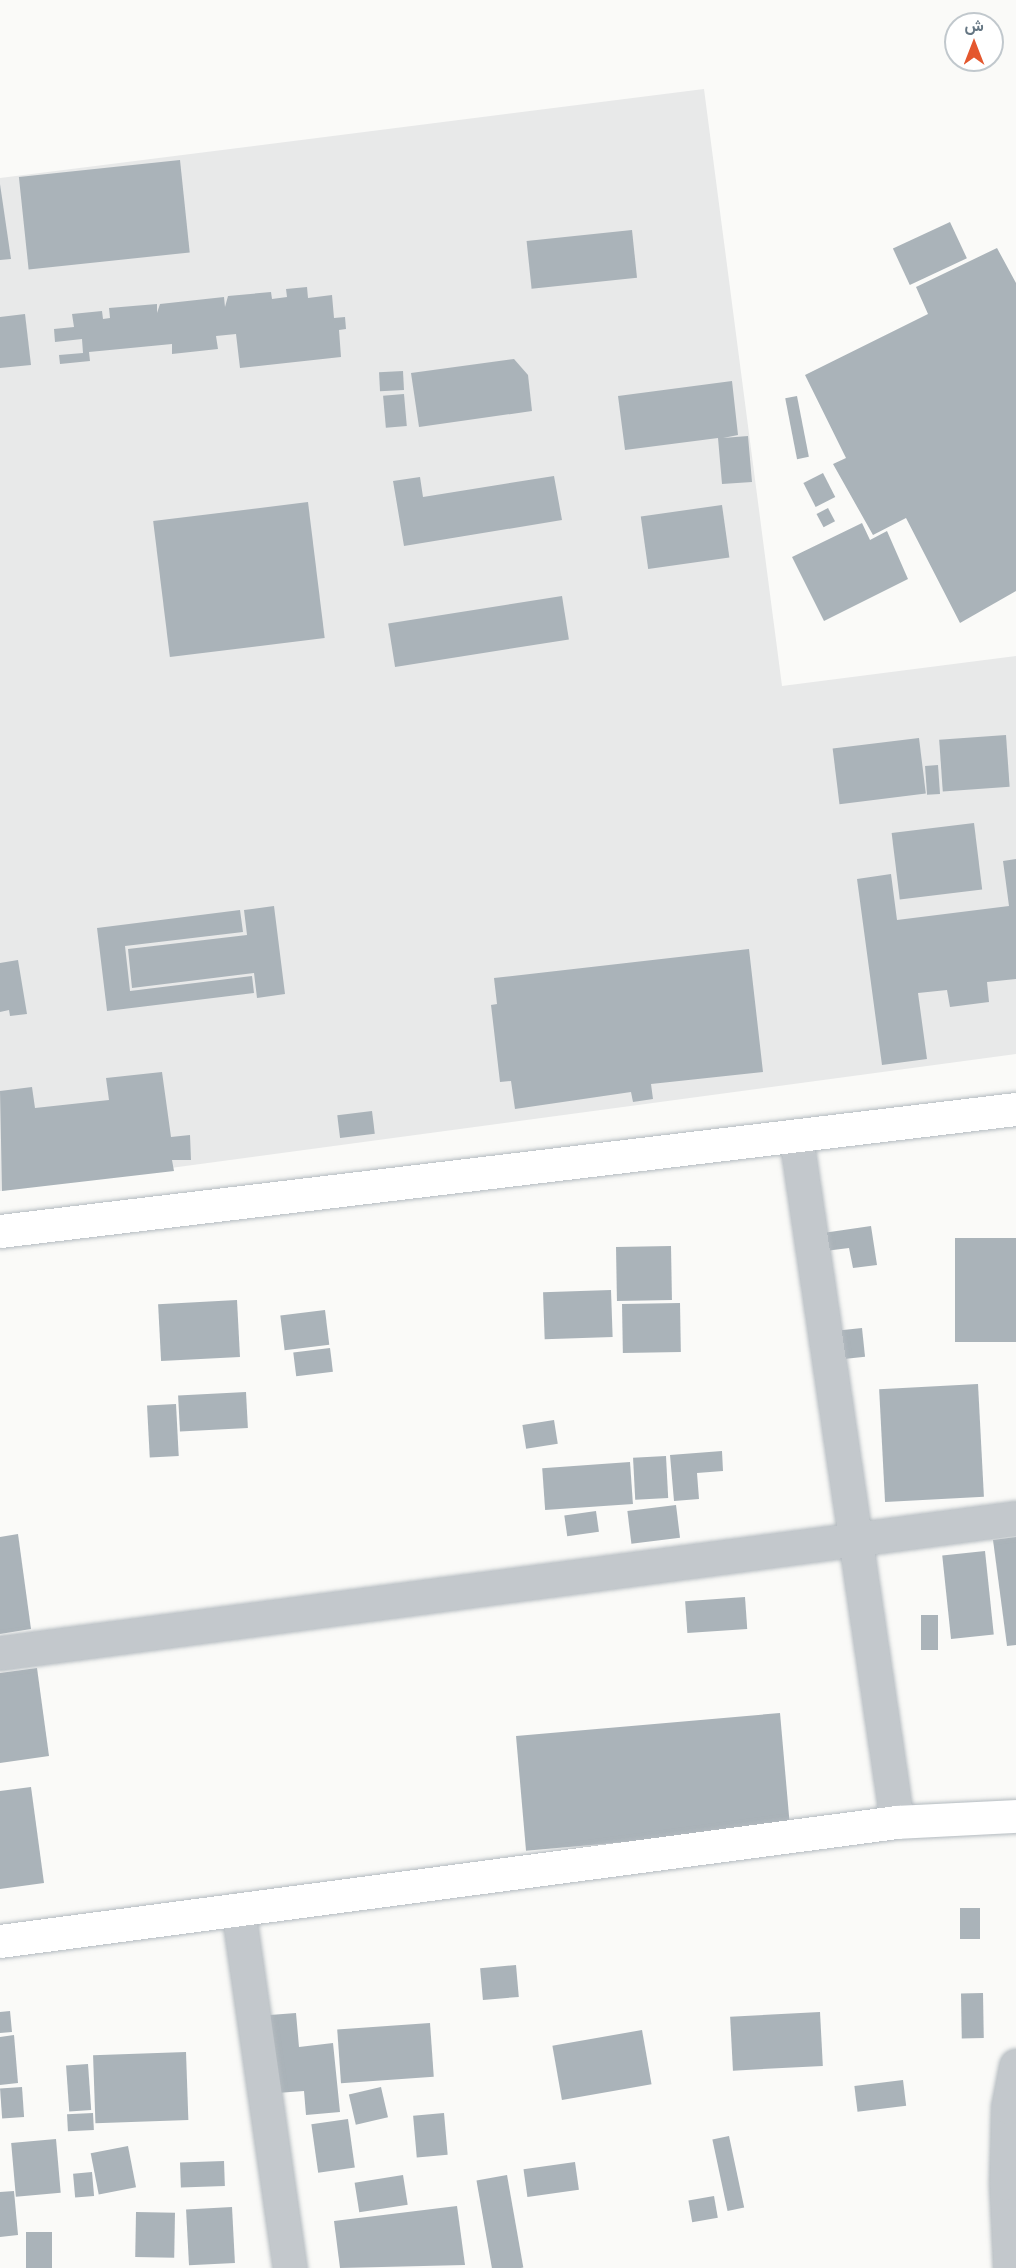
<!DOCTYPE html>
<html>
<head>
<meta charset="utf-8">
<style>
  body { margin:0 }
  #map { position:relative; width:1016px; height:2268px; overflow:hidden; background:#fafaf8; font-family:Raleway,Vazirmatn,sans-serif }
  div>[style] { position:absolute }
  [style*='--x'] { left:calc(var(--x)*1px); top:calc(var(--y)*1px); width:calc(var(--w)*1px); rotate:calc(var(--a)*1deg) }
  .built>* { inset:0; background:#e8e9e9 }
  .building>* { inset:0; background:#aab3b9; transform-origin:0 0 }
  .roads { filter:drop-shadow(0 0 2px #b3babf) drop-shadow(0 0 2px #b3babf) }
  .street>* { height:33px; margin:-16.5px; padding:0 16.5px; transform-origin:16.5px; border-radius:16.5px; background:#c3c8cc }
  .secondary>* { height:33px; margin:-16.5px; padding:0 16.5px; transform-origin:16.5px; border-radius:16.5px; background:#fff }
  .primary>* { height:33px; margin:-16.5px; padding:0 16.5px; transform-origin:16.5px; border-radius:16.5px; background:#fff }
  span { translate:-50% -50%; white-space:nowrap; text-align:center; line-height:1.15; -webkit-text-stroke:6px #fff; paint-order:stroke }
  .north { position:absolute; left:944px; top:12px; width:60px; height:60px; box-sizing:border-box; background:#fff; border:2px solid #c1c8cd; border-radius:50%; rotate:0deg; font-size:16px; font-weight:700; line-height:24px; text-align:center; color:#657683 }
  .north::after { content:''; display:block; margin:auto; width:21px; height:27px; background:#e4572e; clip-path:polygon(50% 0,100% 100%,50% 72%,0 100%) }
</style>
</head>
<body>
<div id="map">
  <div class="built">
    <div style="clip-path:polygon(704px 89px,782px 686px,1016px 656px,1016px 1054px,0 1191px,0 178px)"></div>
  </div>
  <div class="building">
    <div style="left:180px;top:160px;width:93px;height:162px;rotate:84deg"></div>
    <div style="clip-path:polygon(0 184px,11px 259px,0 260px)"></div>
    <div style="left:950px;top:222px;width:40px;height:63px;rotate:65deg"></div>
    <div style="left:632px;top:230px;width:48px;height:106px;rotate:84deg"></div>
    <div style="clip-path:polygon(997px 248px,1016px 283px,1016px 591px,960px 623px,906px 518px,873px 535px,833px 464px,846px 458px,805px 375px,928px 314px,916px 287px)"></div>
    <div style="clip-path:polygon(307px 287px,308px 298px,332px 295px,334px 318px,345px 317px,346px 329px,339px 330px,341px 357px,240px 368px,236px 334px,216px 336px,218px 349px,172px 354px,172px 344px,89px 352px,90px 361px,60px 364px,59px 355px,83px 353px,82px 339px,55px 342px,54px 329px,74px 327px,72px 314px,102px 311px,103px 319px,110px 318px,109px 308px,157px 304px,157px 313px,160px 304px,224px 297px,225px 307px,228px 296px,271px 292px,272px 299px,287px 297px,286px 289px)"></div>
    <div style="clip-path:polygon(25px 314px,31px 365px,0 368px,0 317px)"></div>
    <div style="clip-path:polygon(514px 359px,528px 375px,532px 411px,419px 427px,411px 373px)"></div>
    <div style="left:403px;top:371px;width:19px;height:24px;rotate:87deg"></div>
    <div style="clip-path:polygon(732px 381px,738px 435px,723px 438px,748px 436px,752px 482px,722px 484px,718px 438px,625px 450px,618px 396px)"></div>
    <div style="left:404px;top:394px;width:32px;height:21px;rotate:85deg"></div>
    <div style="left:797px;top:396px;width:62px;height:12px;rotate:79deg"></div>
    <div style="left:823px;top:473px;width:27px;height:22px;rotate:63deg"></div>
    <div style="clip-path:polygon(554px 476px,562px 520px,404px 546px,393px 481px,420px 477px,423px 497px)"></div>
    <div style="left:308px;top:502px;width:137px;height:156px;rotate:83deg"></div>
    <div style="left:722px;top:505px;width:53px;height:82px;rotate:82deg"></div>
    <div style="left:828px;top:508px;width:15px;height:13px;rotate:62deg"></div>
    <div style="clip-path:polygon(862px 523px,870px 540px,887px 531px,908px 579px,824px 621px,792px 557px)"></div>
    <div style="left:562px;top:596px;width:44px;height:176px;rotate:81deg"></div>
    <div style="left:1006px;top:735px;width:52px;height:67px;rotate:86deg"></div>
    <div style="left:919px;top:738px;width:56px;height:87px;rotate:83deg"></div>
    <div style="left:938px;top:765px;width:29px;height:13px;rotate:86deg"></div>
    <div style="left:974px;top:823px;width:67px;height:83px;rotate:83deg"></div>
    <div style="clip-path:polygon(1016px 859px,1016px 979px,987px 982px,989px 1002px,950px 1007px,947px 990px,918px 993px,927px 1059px,882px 1065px,857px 879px,891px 874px,897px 920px,1009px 906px,1003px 861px)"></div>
    <div style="clip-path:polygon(274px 906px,285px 994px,257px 998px,254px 973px,132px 988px,128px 949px,247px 935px,244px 910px)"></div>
    <div style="clip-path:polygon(240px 910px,243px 932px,125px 946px,130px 991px,252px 976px,254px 993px,107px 1011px,97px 928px)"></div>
    <div style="clip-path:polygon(749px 949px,763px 1072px,651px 1084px,653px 1099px,633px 1102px,631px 1092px,515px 1109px,511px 1081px,500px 1082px,491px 1005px,497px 1004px,494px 978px)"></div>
    <div style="clip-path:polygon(18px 960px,27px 1014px,10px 1016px,9px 1010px,0 1012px,0 963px)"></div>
    <div style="clip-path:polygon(162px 1072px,171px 1137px,190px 1135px,191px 1160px,172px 1160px,174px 1171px,2px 1191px,0 1091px,32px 1087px,35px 1108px,109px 1100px,106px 1078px)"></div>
    <div style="left:372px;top:1111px;width:23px;height:35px;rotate:83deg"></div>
    <div style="clip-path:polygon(871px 1226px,877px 1265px,853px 1268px,849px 1248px,825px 1251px,823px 1233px)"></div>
    <div style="left:1016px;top:1238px;width:104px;height:61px;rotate:90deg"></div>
    <div style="left:671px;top:1246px;width:54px;height:55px;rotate:89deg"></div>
    <div style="left:611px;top:1290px;width:47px;height:68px;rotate:88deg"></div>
    <div style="left:237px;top:1300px;width:57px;height:79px;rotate:87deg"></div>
    <div style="left:680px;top:1303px;width:49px;height:58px;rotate:89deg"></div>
    <div style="left:325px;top:1310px;width:35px;height:45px;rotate:83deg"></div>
    <div style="left:862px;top:1328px;width:29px;height:40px;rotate:84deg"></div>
    <div style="left:330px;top:1348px;width:24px;height:37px;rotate:83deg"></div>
    <div style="left:978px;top:1384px;width:113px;height:99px;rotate:87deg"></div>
    <div style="left:246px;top:1392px;width:36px;height:68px;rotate:87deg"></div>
    <div style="left:176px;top:1404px;width:52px;height:29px;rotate:87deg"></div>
    <div style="left:554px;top:1420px;width:24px;height:32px;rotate:81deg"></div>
    <div style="clip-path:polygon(722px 1451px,723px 1471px,697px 1473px,699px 1499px,674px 1501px,670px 1455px)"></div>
    <div style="left:666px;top:1456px;width:42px;height:33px;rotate:87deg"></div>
    <div style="left:630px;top:1462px;width:42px;height:88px;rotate:86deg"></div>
    <div style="left:676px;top:1505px;width:33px;height:49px;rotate:83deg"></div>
    <div style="left:596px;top:1511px;width:21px;height:32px;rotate:82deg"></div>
    <div style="clip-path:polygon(18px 1534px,31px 1629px,0 1634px,0 1537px)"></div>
    <div style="clip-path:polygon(1016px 1537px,1016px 1645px,1007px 1646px,993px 1540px)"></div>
    <div style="left:985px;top:1551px;width:84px;height:43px;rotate:84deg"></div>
    <div style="left:745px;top:1597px;width:32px;height:60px;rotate:86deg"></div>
    <div style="left:921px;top:1615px;width:17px;height:35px"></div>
    <div style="clip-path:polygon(37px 1668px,49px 1756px,0 1763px,0 1673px)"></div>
    <div style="left:780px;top:1713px;width:115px;height:265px;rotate:85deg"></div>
    <div style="clip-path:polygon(31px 1787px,44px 1883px,0 1889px,0 1791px)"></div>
    <div style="left:960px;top:1908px;width:20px;height:31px"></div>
    <div style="left:516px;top:1965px;width:32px;height:36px;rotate:85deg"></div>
    <div style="left:983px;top:1993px;width:45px;height:22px;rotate:89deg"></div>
    <div style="clip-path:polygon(10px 2011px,12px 2032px,0 2033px,0 2012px)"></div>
    <div style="left:820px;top:2012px;width:54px;height:90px;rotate:87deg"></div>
    <div style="clip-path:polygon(296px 2013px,299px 2047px,333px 2043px,340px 2112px,306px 2115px,304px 2091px,277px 2093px,270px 2015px)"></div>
    <div style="left:430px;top:2023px;width:54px;height:93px;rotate:86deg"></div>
    <div style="left:642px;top:2030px;width:55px;height:91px;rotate:80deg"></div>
    <div style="clip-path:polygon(14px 2035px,18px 2083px,0 2085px,0 2037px)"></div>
    <div style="left:186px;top:2052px;width:68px;height:93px;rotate:88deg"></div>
    <div style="left:88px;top:2064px;width:46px;height:22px;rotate:86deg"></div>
    <div style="left:903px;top:2080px;width:26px;height:49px;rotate:83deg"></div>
    <div style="left:22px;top:2087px;width:30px;height:22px;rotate:86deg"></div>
    <div style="left:381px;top:2087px;width:31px;height:33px;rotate:77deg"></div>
    <div style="left:93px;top:2113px;width:17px;height:26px;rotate:87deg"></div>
    <div style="left:444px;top:2113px;width:42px;height:31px;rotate:85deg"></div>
    <div style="left:348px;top:2119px;width:49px;height:37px;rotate:82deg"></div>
    <div style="left:729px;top:2136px;width:73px;height:17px;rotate:78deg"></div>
    <div style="left:56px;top:2139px;width:54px;height:45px;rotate:85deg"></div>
    <div style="left:128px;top:2146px;width:42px;height:38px;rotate:79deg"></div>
    <div style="left:224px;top:2161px;width:25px;height:44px;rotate:88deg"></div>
    <div style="left:575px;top:2162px;width:28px;height:52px;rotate:82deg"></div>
    <div style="left:92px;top:2172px;width:24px;height:19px;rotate:85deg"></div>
    <div style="left:403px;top:2175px;width:30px;height:49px;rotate:81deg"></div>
    <div style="left:507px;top:2175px;width:94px;height:31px;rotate:80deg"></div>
    <div style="clip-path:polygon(14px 2191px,18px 2235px,0 2237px,0 2192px)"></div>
    <div style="left:714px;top:2196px;width:22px;height:26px;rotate:80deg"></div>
    <div style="clip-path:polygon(457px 2206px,465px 2265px,340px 2268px,334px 2221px)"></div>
    <div style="left:232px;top:2207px;width:56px;height:46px;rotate:87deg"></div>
    <div style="left:136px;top:2212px;width:39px;height:45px;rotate:1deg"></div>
    <div style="left:26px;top:2232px;width:26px;height:36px"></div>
  </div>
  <div class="roads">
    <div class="street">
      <div style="--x:796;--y:1137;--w:692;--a:81.61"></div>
      <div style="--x:0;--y:1653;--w:1025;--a:-7.57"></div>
      <div style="--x:238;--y:1909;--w:363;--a:81.8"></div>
      <div style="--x:1010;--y:2268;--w:85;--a:-92.7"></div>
      <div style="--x:1006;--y:2183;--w:76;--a:-88.5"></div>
      <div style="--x:1008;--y:2107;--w:42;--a:-79"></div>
    </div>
    <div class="secondary">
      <div style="--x:0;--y:1941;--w:905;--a:-7.56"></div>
      <div style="--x:897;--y:1822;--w:119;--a:-2.9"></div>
    </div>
    <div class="primary">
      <div style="--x:0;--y:1231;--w:1023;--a:-6.85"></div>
    </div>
  </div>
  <div class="north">ش</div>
</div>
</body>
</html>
